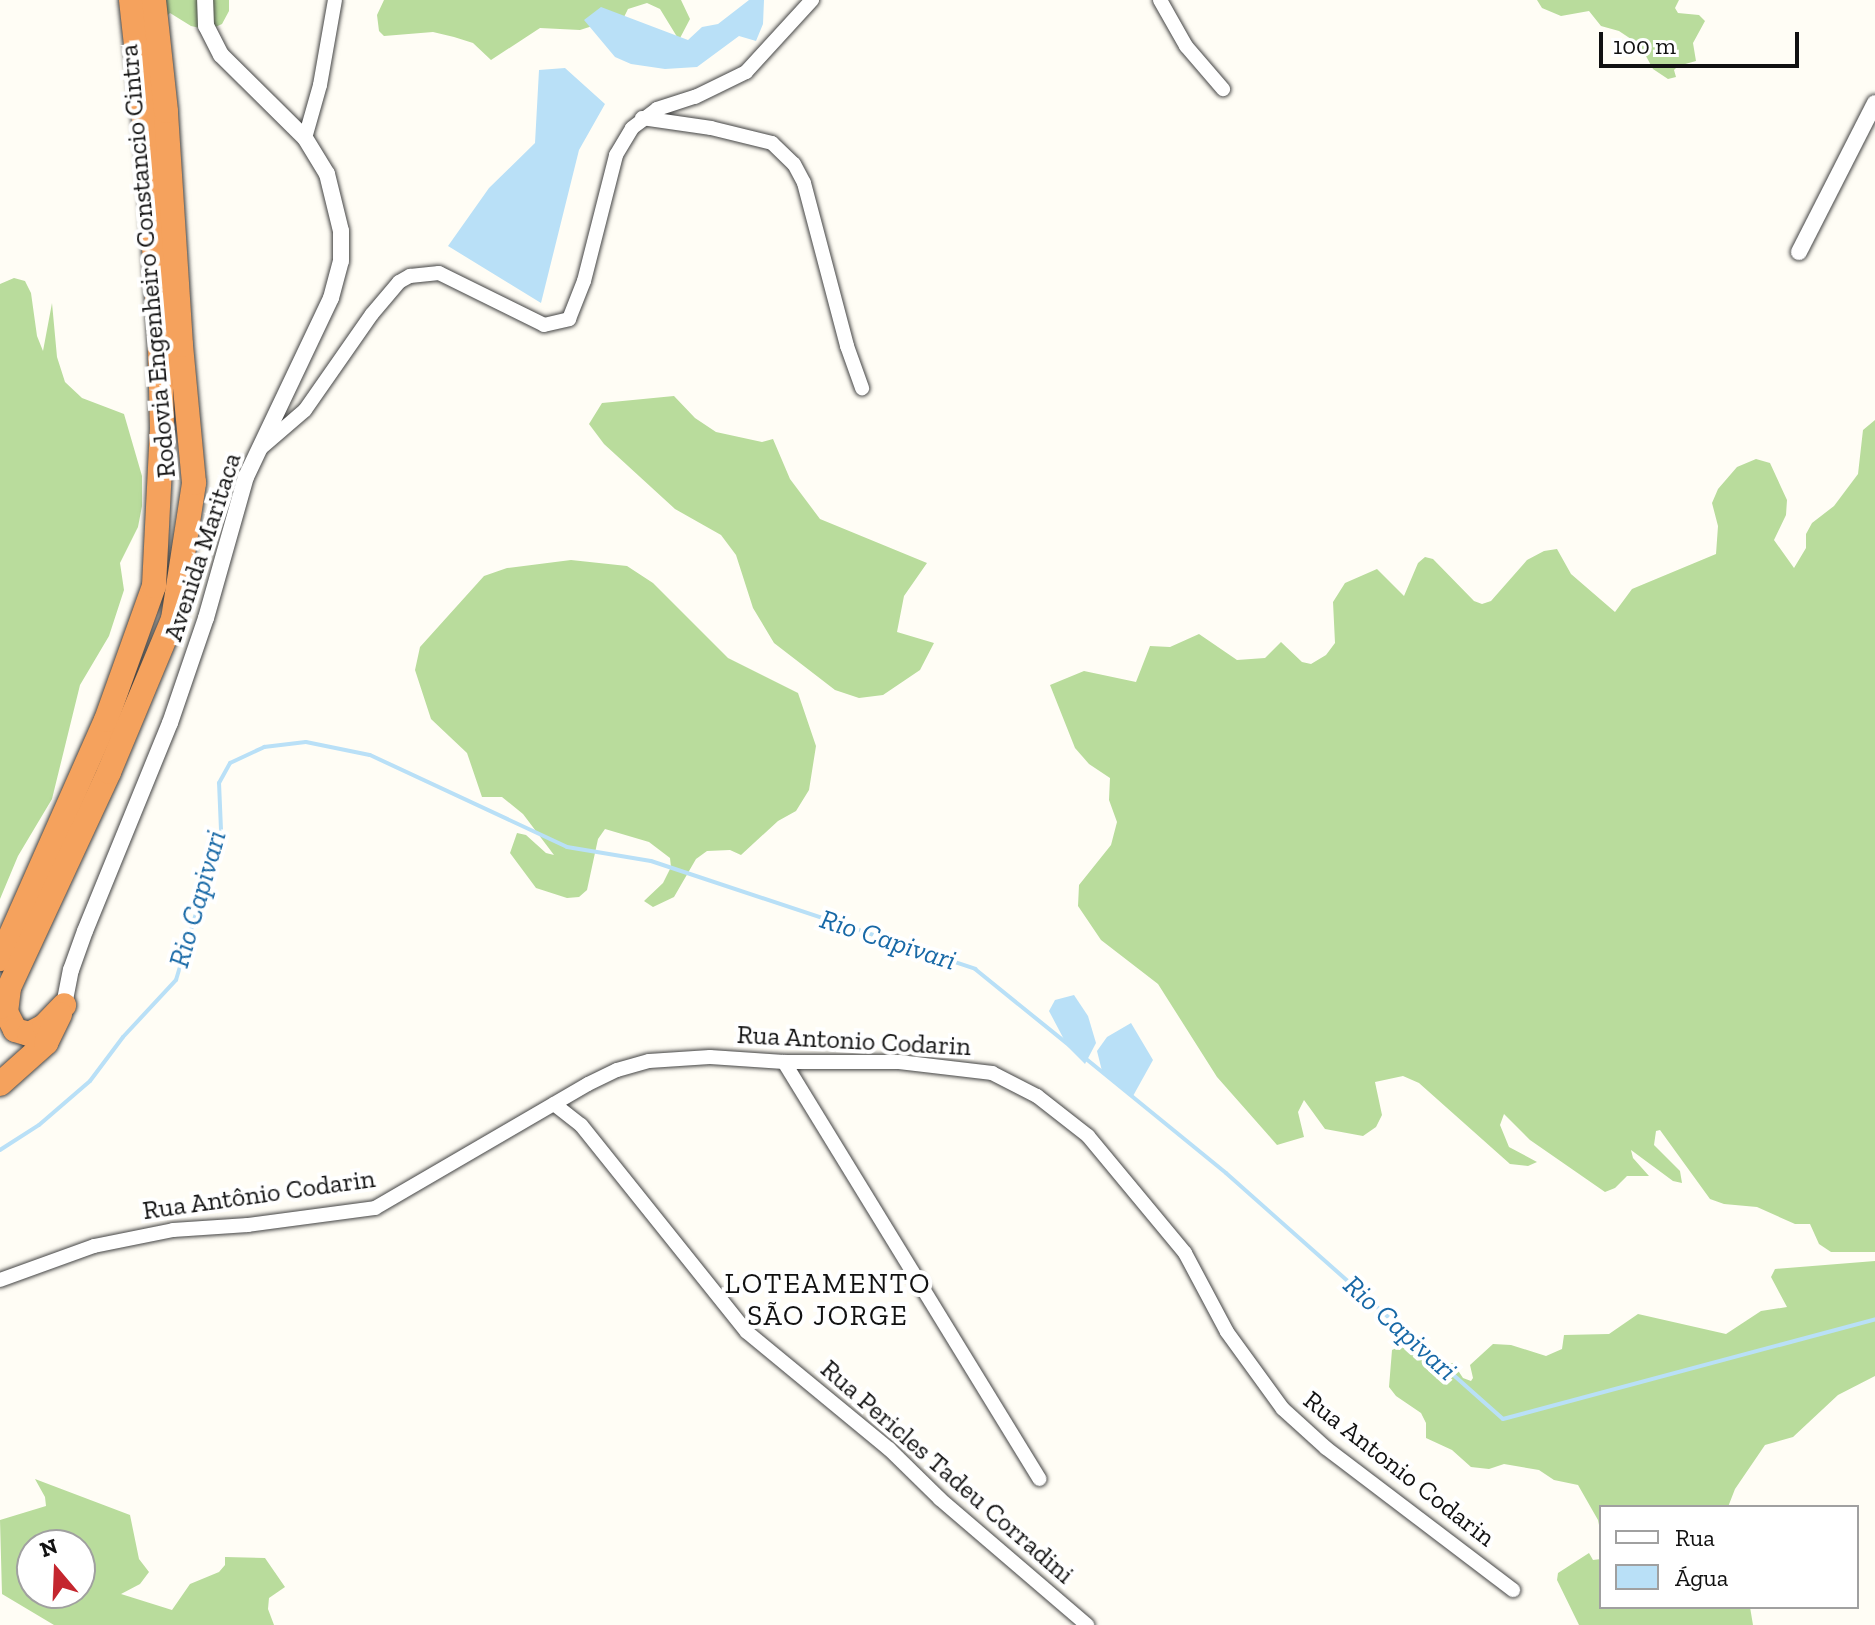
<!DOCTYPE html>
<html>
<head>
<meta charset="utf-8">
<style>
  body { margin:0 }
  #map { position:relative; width:1875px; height:1625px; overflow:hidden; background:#fffdf5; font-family:"Zilla Slab",serif }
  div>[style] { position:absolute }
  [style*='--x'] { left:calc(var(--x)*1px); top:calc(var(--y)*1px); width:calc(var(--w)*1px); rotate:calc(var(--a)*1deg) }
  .forest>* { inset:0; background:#b9dc9c }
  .water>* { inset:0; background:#b9e0f7 }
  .stream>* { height:4px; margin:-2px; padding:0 2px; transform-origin:2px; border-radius:2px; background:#b9e0f7 }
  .roads { filter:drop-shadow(0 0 2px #444) drop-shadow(0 0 2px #444) }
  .minor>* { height:14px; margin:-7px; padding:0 7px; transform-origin:7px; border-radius:7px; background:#fff }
  .tertiary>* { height:16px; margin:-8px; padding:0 8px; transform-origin:8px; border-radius:8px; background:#fff }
  .motorway>* { height:24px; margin:-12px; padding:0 12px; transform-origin:12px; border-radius:12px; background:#f5a25d }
  span { translate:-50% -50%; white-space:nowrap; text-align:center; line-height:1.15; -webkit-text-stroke:8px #fff; paint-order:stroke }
  .street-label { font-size:26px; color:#111 }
  .water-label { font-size:28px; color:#1768a6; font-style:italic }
  .neighbourhood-label { font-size:28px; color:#111; letter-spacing:2px }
  .legend { position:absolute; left:1599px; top:1505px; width:260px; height:104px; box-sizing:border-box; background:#fff; border:2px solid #a0a0a0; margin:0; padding:10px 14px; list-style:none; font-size:24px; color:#111 }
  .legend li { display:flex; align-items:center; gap:16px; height:40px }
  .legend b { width:40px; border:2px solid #a0a0a0 }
  .north { position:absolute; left:16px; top:1529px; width:80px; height:80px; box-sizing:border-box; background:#fff; border:2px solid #a0a0a0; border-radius:50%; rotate:341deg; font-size:22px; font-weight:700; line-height:32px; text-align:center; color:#111 }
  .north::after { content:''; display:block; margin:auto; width:28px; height:36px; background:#c4262e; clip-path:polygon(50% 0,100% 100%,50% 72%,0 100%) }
  .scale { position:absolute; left:1599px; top:32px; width:200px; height:36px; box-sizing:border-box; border:4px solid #111; border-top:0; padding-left:10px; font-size:24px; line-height:28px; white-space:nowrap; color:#111; -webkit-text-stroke:6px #fff; paint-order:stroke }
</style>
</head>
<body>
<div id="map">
  <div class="forest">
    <div style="clip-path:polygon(153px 0,229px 0,229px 11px,222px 24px,209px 30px,191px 26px,170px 13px,161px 21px)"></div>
    <div style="clip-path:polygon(384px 0,681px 0,690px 19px,679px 40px,660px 9px,647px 3px,628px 9px,621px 23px,605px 22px,580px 30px,540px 28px,491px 60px,473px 43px,454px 37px,433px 32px,384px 36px,379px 31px,377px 15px)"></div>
    <div style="clip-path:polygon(1537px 0,1679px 0,1675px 8px,1678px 13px,1699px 15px,1705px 21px,1693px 43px,1696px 61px,1678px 66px,1674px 70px,1676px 77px,1668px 79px,1653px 69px,1640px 45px,1619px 31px,1601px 26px,1589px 11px,1561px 16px,1542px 8px)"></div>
    <div style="clip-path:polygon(14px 278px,25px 281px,31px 293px,37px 336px,43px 351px,52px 303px,57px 357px,65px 382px,82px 398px,124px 414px,142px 476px,142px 506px,138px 527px,120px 563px,124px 590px,109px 636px,80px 685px,52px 799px,18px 856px,0 899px,0 284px)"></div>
    <div style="clip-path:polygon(674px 396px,695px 418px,716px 432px,762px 442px,773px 439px,790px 479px,820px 519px,927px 563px,904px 596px,897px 632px,934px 643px,920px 670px,883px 695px,859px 698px,835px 690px,774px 643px,753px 608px,736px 555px,721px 535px,675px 509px,604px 444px,589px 424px,602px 403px)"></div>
    <div style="clip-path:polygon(1875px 420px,1875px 1252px,1831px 1252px,1819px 1244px,1810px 1224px,1795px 1224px,1757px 1207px,1724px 1204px,1710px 1199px,1660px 1130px,1656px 1131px,1654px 1145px,1680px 1171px,1682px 1183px,1673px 1181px,1631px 1150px,1633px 1158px,1649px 1176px,1627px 1176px,1615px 1188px,1605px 1192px,1530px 1140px,1504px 1114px,1500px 1125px,1509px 1147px,1537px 1162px,1528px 1166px,1510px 1164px,1419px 1083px,1403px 1076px,1375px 1082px,1382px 1115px,1376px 1127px,1363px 1136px,1325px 1129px,1304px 1100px,1298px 1112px,1304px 1137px,1277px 1145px,1217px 1077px,1158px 984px,1101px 940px,1078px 906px,1079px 885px,1111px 845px,1117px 822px,1109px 800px,1110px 778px,1089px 764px,1075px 748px,1050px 685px,1084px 671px,1136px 682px,1150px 646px,1170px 647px,1199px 634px,1237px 660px,1265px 658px,1281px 642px,1302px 662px,1311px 664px,1326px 655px,1335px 643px,1333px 602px,1345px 583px,1377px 569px,1404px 596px,1418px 563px,1425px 557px,1433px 559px,1474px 601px,1482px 604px,1491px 601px,1527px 560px,1544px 551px,1557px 549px,1571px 574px,1615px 612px,1632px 589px,1716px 554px,1718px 526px,1712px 503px,1718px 489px,1737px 467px,1756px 459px,1770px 463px,1787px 500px,1786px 515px,1774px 540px,1794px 568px,1806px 548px,1806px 534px,1812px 523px,1834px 506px,1858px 474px,1863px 430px)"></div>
    <div style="clip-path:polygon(571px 560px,627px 566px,653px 583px,728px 658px,798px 693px,816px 746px,809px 790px,796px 811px,778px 821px,741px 855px,730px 850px,707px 851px,696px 859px,674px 897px,653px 907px,644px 901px,663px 883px,671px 867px,670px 858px,649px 842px,605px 829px,598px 839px,587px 890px,579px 897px,567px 898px,536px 888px,510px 853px,517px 833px,526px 835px,546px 853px,554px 855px,523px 814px,502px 797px,482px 797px,467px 753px,431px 719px,415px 670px,420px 647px,484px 576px,507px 568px)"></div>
    <div style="clip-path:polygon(1875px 1261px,1875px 1376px,1838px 1395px,1793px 1437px,1765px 1445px,1735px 1489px,1728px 1507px,1601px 1507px,1601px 1535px,1598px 1520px,1578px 1485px,1554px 1480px,1539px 1470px,1504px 1464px,1489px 1469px,1471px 1467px,1452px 1450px,1426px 1438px,1426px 1423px,1421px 1413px,1396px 1396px,1389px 1387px,1392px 1350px,1403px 1345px,1418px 1348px,1440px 1364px,1453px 1363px,1463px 1378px,1471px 1381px,1473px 1378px,1470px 1365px,1493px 1344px,1511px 1345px,1546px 1356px,1562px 1349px,1564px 1335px,1609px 1334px,1638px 1314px,1726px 1334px,1761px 1311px,1787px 1307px,1771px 1277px,1775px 1269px)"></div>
    <div style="clip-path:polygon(evenodd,35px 1479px,130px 1515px,139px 1559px,149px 1572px,140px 1584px,121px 1594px,172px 1610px,190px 1584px,219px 1572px,225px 1565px,225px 1557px,265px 1558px,285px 1587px,269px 1598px,268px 1609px,274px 1625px,54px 1625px,2px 1594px,0 1520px,46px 1506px,45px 1497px,35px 1479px,32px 1545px,80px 1545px,80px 1593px,32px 1593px,32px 1545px)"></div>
    <div style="clip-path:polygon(1589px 1553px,1593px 1560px,1601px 1559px,1601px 1607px,1750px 1607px,1753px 1625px,1579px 1625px,1557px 1580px,1558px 1573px)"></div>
  </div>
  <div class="water">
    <div style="clip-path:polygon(749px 0,764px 0,763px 24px,756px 41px,739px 36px,697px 67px,665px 69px,631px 64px,615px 57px,584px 20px,601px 7px,688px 40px,702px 27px,718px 24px)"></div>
    <div style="clip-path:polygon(565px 68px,605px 104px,579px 150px,541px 303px,448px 246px,489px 188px,535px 143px,539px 70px)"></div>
    <div style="clip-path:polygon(1074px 995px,1088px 1016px,1096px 1043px,1085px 1064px,1068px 1047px,1049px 1011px,1055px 1000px)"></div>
    <div style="clip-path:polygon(1131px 1023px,1153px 1060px,1133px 1096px,1102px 1071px,1097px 1051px,1107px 1037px)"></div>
  </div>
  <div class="stream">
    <div style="--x:1085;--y:1058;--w:182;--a:39.2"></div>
    <div style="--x:1226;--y:1173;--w:370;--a:41.6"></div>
    <div style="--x:1503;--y:1419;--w:385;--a:-15"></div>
    <div style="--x:0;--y:1150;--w:46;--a:-32.7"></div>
    <div style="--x:39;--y:1125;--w:67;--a:-40.8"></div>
    <div style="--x:90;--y:1081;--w:55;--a:-53.1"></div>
    <div style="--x:123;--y:1037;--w:78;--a:-47.1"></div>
    <div style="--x:176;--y:980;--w:157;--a:-73.3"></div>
    <div style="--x:221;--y:830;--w:47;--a:-92.4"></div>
    <div style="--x:219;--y:783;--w:23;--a:-61"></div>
    <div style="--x:230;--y:763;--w:38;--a:-25"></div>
    <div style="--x:264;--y:747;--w:42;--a:-6.8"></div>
    <div style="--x:306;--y:742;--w:65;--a:11.5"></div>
    <div style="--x:370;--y:755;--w:217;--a:25"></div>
    <div style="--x:567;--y:847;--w:85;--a:9.5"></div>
    <div style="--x:651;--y:861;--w:342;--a:18.4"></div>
    <div style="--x:975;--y:969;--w:121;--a:39"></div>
  </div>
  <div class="roads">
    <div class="minor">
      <div style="--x:1160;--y:0;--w:53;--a:60.5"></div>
      <div style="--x:1186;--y:46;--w:57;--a:49.3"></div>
      <div style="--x:642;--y:118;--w:70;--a:8.2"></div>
      <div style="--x:711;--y:128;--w:63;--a:13.8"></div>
      <div style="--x:772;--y:143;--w:30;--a:44"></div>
      <div style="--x:794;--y:164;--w:21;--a:62"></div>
      <div style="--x:804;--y:183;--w:169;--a:75.2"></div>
      <div style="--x:847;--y:346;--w:45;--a:70.3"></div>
      <div style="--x:305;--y:138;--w:55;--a:-74.2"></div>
      <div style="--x:320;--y:85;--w:86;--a:-80"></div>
      <div style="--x:261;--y:448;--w:58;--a:-40.8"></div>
      <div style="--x:305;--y:410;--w:117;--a:-55.1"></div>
      <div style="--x:372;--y:314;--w:42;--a:-49.8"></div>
      <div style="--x:399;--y:282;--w:13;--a:-29"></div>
      <div style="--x:410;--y:276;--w:29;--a:-6"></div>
      <div style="--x:439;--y:273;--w:117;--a:26.3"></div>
      <div style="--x:544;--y:325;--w:26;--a:-13"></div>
      <div style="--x:569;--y:319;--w:41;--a:-68.5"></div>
      <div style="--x:584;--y:281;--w:130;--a:-75.7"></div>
      <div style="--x:616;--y:155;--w:31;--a:-59"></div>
      <div style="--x:632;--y:128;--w:31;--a:-37"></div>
      <div style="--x:657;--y:109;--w:40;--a:-18"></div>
      <div style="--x:695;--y:97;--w:57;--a:-26.1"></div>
      <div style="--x:746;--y:72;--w:98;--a:-47.5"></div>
      <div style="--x:784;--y:1062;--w:489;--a:58.5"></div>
      <div style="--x:554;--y:1104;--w:34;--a:38"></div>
      <div style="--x:581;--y:1125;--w:265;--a:51.3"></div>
      <div style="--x:747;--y:1332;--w:184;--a:39.5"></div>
      <div style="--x:889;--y:1449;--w:71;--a:44.4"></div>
      <div style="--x:940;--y:1499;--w:194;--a:40.6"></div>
      <div style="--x:0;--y:1280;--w:100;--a:-19.9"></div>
      <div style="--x:94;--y:1246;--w:81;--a:-11.4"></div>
      <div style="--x:173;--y:1230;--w:75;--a:-3.8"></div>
      <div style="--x:248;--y:1225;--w:128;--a:-7.6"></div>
      <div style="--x:375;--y:1208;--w:246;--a:-30.2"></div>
      <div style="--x:588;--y:1084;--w:32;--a:-26"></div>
      <div style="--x:617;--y:1070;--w:33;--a:-16"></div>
      <div style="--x:649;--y:1061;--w:61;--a:-3.8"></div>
      <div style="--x:710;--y:1057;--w:74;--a:3.9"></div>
      <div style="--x:784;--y:1062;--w:115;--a:0"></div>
      <div style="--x:899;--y:1062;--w:94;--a:6.7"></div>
      <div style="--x:992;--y:1073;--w:51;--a:27.1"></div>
      <div style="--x:1037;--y:1096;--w:65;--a:38.1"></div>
      <div style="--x:1088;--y:1136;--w:152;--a:50.3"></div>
      <div style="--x:1185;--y:1253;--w:89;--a:62"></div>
      <div style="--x:1227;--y:1332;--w:95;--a:54"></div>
      <div style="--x:1283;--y:1409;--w:58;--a:42.2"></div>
      <div style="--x:1326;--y:1448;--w:235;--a:37.2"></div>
    </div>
    <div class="tertiary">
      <div style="--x:1799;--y:252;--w:167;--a:-63"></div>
      <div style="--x:64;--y:1005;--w:36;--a:-79"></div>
      <div style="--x:71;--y:970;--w:41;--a:-70.3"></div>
      <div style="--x:85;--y:931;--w:225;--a:-67.8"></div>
      <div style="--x:170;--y:723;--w:111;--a:-71.1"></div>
      <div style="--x:206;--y:618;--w:147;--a:-74.2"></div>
      <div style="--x:246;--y:477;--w:198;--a:-64.6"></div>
      <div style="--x:331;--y:298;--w:38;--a:-75"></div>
      <div style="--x:341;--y:261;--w:30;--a:-90"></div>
      <div style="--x:341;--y:231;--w:59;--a:-103.8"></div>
      <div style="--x:327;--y:174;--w:42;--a:-121.4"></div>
      <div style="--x:305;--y:138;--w:118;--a:-135.3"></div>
      <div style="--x:221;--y:55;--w:33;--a:-117"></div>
      <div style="--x:206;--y:26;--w:26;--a:-92"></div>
    </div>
    <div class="motorway">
      <div style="--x:0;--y:959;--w:261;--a:-66.1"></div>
      <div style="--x:106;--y:720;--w:142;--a:-70.3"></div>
      <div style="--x:154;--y:586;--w:158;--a:-87.1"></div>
      <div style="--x:162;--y:428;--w:84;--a:-91.4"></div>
      <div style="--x:160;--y:344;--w:181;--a:-93.5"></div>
      <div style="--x:149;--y:163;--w:164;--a:-96.3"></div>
      <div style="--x:9;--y:988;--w:24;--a:97"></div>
      <div style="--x:6;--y:1012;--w:20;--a:63"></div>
      <div style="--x:15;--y:1030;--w:15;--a:16"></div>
      <div style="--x:29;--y:1034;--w:17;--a:-28"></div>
      <div style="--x:44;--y:1026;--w:29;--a:-46"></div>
      <div style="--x:0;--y:1007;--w:259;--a:-65.1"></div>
      <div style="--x:109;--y:772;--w:166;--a:-67.3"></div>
      <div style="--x:173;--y:619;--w:138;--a:-81.2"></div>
      <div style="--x:194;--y:483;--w:139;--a:-95.4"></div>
      <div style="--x:181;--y:345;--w:234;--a:-93.7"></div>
      <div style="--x:166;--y:111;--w:112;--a:-96.2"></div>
      <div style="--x:0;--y:1084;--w:62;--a:-41.7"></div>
      <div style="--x:46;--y:1043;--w:32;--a:-64"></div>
    </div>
  </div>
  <div class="street-label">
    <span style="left:148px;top:261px;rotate:-95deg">Rodovia Engenheiro Constancio Cintra</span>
    <span style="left:203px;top:547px;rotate:-72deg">Avenida Maritaca</span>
    <span style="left:854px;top:1041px;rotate:3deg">Rua Antonio Codarin</span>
    <span style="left:259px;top:1195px;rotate:-8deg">Rua Antônio Codarin</span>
    <span style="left:1399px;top:1469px;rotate:38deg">Rua Antonio Codarin</span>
    <span style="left:947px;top:1472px;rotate:41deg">Rua Pericles Tadeu Corradini</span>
  </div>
  <div class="water-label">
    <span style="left:198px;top:899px;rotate:-74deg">Rio Capivari</span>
    <span style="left:888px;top:940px;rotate:18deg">Rio Capivari</span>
    <span style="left:1400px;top:1328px;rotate:42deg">Rio Capivari</span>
  </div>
  <div class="neighbourhood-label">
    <span style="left:828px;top:1300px">LOTEAMENTO<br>SÃO JORGE</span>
  </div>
  <ul class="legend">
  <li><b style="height:10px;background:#fff"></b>Rua</li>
  <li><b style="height:22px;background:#b9e0f7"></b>Água</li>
  </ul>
  <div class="north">N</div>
  <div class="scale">100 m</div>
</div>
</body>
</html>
